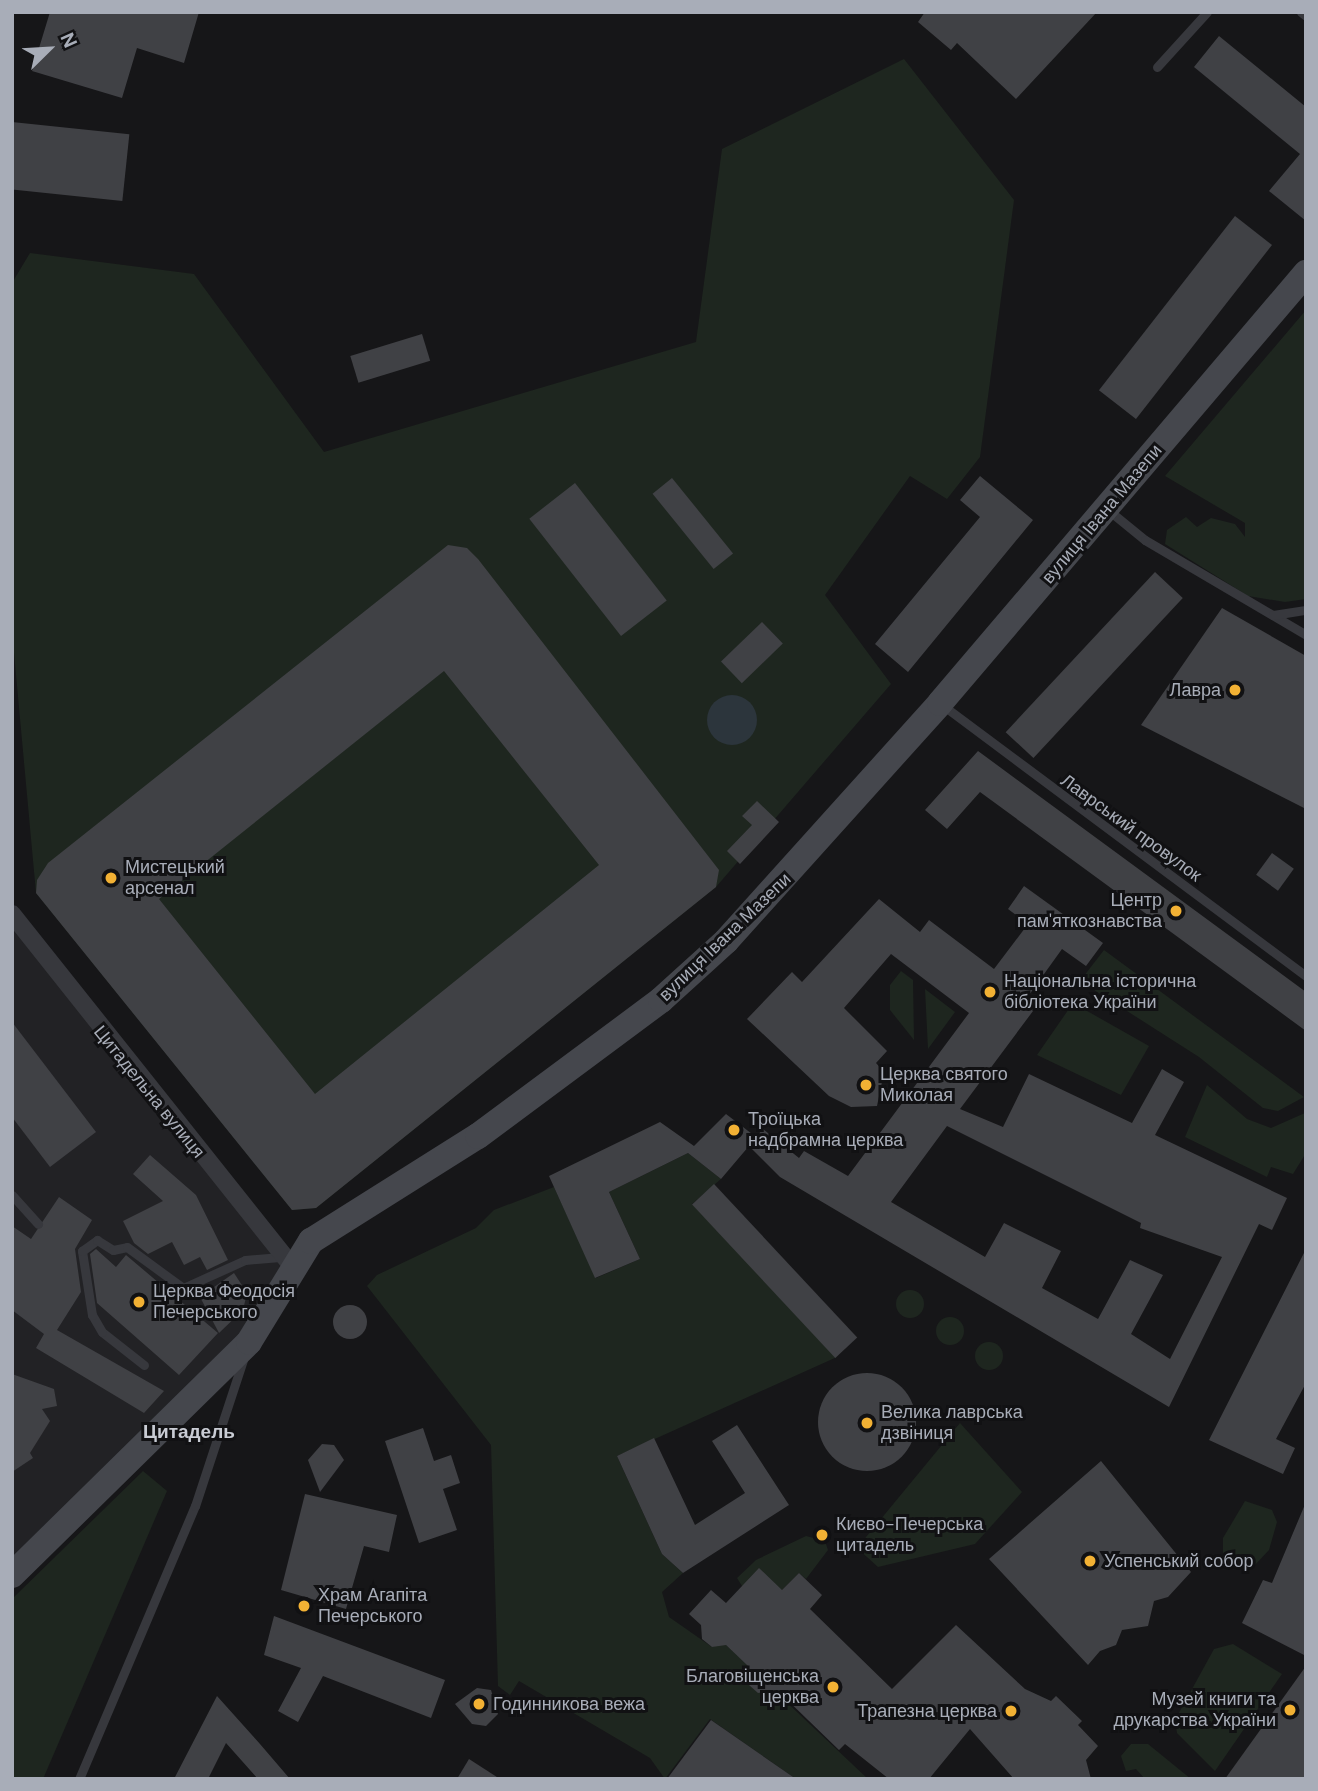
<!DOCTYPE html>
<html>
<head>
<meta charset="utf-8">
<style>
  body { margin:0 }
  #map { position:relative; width:1318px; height:1791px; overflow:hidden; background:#161618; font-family:"DM Sans",sans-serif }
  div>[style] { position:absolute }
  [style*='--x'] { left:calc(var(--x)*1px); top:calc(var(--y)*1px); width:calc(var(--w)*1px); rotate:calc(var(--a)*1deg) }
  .built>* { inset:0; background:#222225 }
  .green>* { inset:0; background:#1e261f }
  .round { border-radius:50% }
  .water>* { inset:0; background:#2c353c }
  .building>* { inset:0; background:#404145; transform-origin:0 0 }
  .lane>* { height:9px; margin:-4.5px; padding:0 4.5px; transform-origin:4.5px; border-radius:4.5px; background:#37383d }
  .street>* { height:18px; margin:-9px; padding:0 9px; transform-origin:9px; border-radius:9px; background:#37383d }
  .secondary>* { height:26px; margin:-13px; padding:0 13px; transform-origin:13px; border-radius:13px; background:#45474d }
  .dots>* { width:19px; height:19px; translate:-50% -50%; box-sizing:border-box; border:4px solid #111113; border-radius:50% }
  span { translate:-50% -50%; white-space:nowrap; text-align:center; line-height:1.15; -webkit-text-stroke:6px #111113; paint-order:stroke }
  .street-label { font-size:18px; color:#a8adb8 }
  .poi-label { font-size:18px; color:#a8adb8 }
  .right { translate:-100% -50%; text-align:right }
  .left { translate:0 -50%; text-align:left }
  .neighbourhood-label { font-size:19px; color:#c9ccd4; font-weight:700 }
  .frame { position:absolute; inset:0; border:14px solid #a8adb8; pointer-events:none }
  .north { position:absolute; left:14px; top:14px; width:70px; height:70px; -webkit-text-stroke:5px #111113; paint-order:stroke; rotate:66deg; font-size:19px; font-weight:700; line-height:28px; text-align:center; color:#a8adb8 }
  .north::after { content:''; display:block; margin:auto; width:24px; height:32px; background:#a8adb8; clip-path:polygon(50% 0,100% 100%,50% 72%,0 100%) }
</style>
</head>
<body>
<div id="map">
  <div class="built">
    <div style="clip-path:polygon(12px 914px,292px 1266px,249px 1342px,12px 1575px)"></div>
  </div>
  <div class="green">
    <div style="clip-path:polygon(904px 59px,1014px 200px,980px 457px,947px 499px,910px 476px,825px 595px,891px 684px,716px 887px,316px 1208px,292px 1210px,36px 893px,12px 631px,12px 283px,30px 253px,194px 274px,324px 452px,696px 342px,722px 149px)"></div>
    <div style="clip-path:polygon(1306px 310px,1306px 599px,1285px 602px,1248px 596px,1165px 544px,1167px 530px,1186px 517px,1197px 527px,1211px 518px,1235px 524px,1245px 537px,1245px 523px,1165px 476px)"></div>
    <div style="clip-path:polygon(1104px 950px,1304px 1097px,1278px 1111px,1263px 1108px,1199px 1057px,1080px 981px)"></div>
    <div style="clip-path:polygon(901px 971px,913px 980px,914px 1040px,890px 1010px,890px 985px)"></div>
    <div style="clip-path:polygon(925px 989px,955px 1012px,928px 1049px)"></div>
    <div style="clip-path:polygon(1073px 1003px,1149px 1046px,1121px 1095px,1037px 1055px)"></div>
    <div style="clip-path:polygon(1207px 1085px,1247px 1119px,1271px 1128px,1305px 1113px,1306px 1153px,1293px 1174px,1271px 1167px,1267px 1177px,1185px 1137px)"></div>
    <div style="clip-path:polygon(688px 1153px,721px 1179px,692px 1204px,837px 1357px,617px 1456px,662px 1554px,683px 1573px,662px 1592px,669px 1617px,712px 1647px,724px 1643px,868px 1779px,796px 1779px,710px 1719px,665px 1779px,650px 1758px,519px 1681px,510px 1695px,498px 1686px,491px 1445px,367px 1286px,377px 1275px,476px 1228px,494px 1210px,554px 1187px,596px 1278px,640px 1259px,609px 1192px)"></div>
    <div class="round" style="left:896px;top:1290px;width:28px;height:28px"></div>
    <div class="round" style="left:936px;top:1317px;width:28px;height:28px"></div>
    <div class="round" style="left:975px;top:1342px;width:28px;height:28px"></div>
    <div style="clip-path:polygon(960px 1423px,1022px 1492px,975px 1544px,878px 1567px,857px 1548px)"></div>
    <div style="clip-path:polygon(143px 1471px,167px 1491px,43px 1779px,12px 1779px,12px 1599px)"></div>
    <div style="clip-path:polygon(1245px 1501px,1272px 1510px,1277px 1522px,1269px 1550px,1254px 1566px,1223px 1555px,1223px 1538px)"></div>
    <div style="clip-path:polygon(806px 1536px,825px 1541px,828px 1550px,806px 1579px,799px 1573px,782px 1590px,742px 1586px,737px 1578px,756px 1560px)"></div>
    <div style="clip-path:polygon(1233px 1644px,1282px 1674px,1215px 1771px,1177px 1733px,1175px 1720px,1214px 1649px)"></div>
    <div style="clip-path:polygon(1131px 1744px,1148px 1744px,1191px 1779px,1145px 1779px,1136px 1769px,1126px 1771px,1121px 1756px)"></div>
  </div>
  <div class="water">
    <div class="round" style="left:707px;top:695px;width:50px;height:50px"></div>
  </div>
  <div class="building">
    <div style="clip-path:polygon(50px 12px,199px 12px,184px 63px,137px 48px,122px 98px,32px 71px)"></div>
    <div style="clip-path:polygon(925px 12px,1097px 12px,1016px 99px,957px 43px,951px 50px,918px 22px)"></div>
    <div style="clip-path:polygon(1219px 36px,1306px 107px,1306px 221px,1269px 191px,1300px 154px,1194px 67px)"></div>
    <div style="left:12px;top:122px;width:118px;height:67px;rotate:6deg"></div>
    <div style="left:1235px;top:216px;width:47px;height:221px;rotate:38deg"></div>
    <div style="left:422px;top:334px;width:28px;height:75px;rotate:73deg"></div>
    <div style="clip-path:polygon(980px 476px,1033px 520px,908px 672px,875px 644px,980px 517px,960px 500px)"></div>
    <div style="left:672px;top:478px;width:97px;height:25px;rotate:51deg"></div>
    <div style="left:575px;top:483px;width:149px;height:58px;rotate:52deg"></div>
    <div style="clip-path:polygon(evenodd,448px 545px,467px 548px,478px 559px,719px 870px,716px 887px,316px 1208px,292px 1210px,36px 893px,37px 880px,48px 863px,448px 545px,444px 671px,599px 865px,315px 1094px,159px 899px,444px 671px)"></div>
    <div style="left:1155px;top:572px;width:38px;height:219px;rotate:43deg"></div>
    <div style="clip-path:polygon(1222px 608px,1306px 656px,1306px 809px,1141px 725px)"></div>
    <div style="left:762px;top:622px;width:30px;height:57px;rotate:46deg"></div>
    <div style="clip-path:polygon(978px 751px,1306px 992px,1306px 1031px,980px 792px,947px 829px,925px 810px)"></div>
    <div style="clip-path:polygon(757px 801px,779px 822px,740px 864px,727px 851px,752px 825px,742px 816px)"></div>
    <div style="left:1272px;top:853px;width:27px;height:27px;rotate:36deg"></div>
    <div style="clip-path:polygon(evenodd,1024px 886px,1103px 943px,1086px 966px,1062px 949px,1029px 995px,1036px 1007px,960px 1109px,1003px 1127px,1029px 1074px,1132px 1123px,1162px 1069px,1184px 1082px,1155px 1135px,1287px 1198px,1272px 1230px,1259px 1224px,1169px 1407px,780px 1177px,749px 1146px,721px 1179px,688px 1153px,609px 1192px,640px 1259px,595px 1278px,549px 1176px,660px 1122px,694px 1146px,726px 1114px,756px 1137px,763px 1129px,799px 1158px,804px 1151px,848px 1176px,969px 1013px,891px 954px,844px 1008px,887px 1051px,876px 1063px,884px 1072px,877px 1106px,851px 1107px,829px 1096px,747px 1019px,792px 972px,802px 982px,879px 899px,920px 932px,929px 920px,994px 969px,1028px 924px,1008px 909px,1024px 886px,947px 1126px,1141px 1223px,1140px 1228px,1222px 1257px,1170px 1359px,1131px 1334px,1163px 1275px,1130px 1260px,1098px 1319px,1042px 1288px,1061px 1251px,1004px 1223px,985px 1257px,891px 1202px,947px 1126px)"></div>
    <div style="clip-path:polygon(12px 1022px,96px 1132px,50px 1167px,12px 1117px)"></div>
    <div style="clip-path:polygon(150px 1155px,196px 1195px,228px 1260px,207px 1270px,200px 1257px,184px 1265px,172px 1242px,148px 1254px,134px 1243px,123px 1221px,163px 1201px,133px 1174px)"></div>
    <div style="left:714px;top:1184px;width:210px;height:30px;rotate:47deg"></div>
    <div style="clip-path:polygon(59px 1197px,92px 1220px,75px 1249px,81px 1292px,57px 1330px,164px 1391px,144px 1413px,36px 1348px,44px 1334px,12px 1310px,12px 1226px,31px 1239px)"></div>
    <div style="clip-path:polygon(96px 1249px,116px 1267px,126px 1255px,218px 1333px,179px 1375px,97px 1303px,90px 1254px)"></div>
    <div style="clip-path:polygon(1306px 1249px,1306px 1383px,1276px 1439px,1295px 1448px,1283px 1474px,1209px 1440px)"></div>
    <div style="clip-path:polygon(234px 1273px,247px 1293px,243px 1310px,219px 1333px,200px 1297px)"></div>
    <div class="round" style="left:333px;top:1305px;width:34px;height:34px"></div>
    <div class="round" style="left:818px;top:1373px;width:98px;height:98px"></div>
    <div style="clip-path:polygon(12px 1374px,54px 1389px,57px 1406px,42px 1409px,50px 1421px,30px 1453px,33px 1458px,12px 1472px)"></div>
    <div style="clip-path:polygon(737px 1425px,789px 1505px,683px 1573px,662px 1554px,617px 1456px,654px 1438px,695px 1525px,745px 1493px,712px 1441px)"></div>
    <div style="clip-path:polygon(423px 1428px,434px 1461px,451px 1455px,460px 1483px,443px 1489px,457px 1530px,419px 1543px,385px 1441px)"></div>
    <div style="clip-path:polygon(322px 1444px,334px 1445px,344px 1460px,320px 1492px,308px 1460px)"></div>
    <div style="clip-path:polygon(1101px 1461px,1191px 1572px,1168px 1597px,1154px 1601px,1148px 1626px,1122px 1630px,1116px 1645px,1100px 1651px,1088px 1665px,989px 1559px)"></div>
    <div style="clip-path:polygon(305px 1494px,397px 1515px,389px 1552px,364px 1546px,346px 1609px,281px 1590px)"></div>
    <div style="clip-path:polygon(1306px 1502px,1306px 1656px,1242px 1623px,1263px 1580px,1272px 1583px)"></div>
    <div style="clip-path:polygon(759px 1568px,782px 1590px,799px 1573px,822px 1595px,810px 1609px,892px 1689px,956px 1625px,1025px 1689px,1051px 1701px,1056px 1696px,1082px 1721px,1078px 1725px,1098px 1746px,1086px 1760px,1091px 1779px,1014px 1779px,970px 1729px,929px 1779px,889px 1779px,845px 1744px,839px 1750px,777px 1690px,758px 1693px,749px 1685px,748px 1666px,726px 1645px,712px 1647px,702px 1639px,701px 1625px,689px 1614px,711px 1590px,726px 1603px)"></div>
    <div style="clip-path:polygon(274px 1616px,445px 1680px,431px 1718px,323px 1676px,298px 1722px,278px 1711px,301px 1668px,264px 1655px)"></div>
    <div style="clip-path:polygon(1306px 1666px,1306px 1779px,1225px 1779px)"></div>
    <div style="clip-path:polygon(477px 1688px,491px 1690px,498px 1714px,486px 1726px,472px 1724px,455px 1704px)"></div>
    <div style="clip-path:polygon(217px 1696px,260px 1744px,290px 1779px,258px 1779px,226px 1743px,208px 1779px,174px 1779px)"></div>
    <div style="clip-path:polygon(711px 1720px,796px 1779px,667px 1779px)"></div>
    <div style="clip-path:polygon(469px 1759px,500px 1779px,457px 1779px)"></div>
  </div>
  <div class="lane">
    <div style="--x:1301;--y:12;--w:6;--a:39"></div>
    <div style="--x:1157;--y:67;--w:74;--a:-47.7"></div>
    <div style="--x:1107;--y:509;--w:49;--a:39.2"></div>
    <div style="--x:1145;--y:540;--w:187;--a:30.5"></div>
    <div style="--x:1273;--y:615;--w:33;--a:-9"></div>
    <div style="--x:941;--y:704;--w:455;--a:36.7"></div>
    <div style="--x:12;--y:1195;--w:39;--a:48"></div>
    <div style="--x:144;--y:1365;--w:53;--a:-141.8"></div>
    <div style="--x:102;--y:1332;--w:20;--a:-120"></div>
    <div style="--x:92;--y:1315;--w:65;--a:-98.9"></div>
    <div style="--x:82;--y:1251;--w:19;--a:-36"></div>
    <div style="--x:97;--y:1240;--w:19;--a:32"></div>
    <div style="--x:113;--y:1250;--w:14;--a:-12"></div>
    <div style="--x:127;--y:1247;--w:69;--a:36.2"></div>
    <div style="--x:183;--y:1288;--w:68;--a:-24.3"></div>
    <div style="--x:245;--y:1260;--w:38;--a:-5"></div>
    <div style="--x:79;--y:1779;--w:297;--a:-67"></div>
    <div style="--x:195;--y:1506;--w:154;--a:-71.8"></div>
  </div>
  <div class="street">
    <div style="--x:12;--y:914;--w:450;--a:51.5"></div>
  </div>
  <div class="secondary">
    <div style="--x:12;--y:1575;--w:332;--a:-44.5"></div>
    <div style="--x:249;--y:1342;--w:119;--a:-58.5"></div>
    <div style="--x:311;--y:1241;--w:197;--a:-32.2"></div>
    <div style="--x:478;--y:1136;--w:228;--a:-36.6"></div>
    <div style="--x:661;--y:1000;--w:88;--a:-42.2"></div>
    <div style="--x:726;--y:941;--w:320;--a:-48"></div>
    <div style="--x:940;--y:703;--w:565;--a:-49.6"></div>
  </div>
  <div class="dots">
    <div style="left:1235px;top:690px;background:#f2b134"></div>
    <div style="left:111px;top:878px;background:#f2b134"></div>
    <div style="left:1176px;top:911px;background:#f2b134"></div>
    <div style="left:990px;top:992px;background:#f2b134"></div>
    <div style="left:866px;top:1085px;background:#f2b134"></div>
    <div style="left:734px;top:1130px;background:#f2b134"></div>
    <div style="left:139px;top:1302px;background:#f2b134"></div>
    <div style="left:867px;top:1423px;background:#f2b134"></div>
    <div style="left:822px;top:1535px;background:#f2b134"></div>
    <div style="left:1090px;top:1561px;background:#f2b134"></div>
    <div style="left:304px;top:1606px;background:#f2b134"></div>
    <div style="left:833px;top:1687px;background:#f2b134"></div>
    <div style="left:479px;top:1704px;background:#f2b134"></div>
    <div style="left:1290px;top:1710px;background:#f2b134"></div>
    <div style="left:1011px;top:1711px;background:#f2b134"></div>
  </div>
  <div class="street-label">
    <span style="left:1102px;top:514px;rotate:-50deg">вулиця Івана Мазепи</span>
    <span style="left:1131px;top:828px;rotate:36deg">Лаврський провулок</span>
    <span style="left:725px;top:937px;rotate:-44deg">вулиця Івана Мазепи</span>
    <span style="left:149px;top:1092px;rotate:51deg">Цитадельна вулиця</span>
  </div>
  <div class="poi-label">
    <span class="right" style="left:1221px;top:690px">Лавра</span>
    <span class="left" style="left:125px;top:878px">Мистецький<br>арсенал</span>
    <span class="right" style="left:1162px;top:911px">Центр<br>пам'яткознавства</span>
    <span class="left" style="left:1004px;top:992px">Національна історична<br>бібліотека України</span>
    <span class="left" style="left:880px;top:1085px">Церква святого<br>Миколая</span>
    <span class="left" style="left:748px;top:1130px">Троїцька<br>надбрамна церква</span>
    <span class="left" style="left:153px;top:1302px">Церква Феодосія<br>Печерського</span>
    <span class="left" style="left:881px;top:1423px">Велика лаврська<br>дзвіниця</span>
    <span class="left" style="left:836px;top:1535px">Києво-Печерська<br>цитадель</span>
    <span class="left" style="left:1104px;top:1561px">Успенський собор</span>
    <span class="left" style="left:318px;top:1606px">Храм Агапіта<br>Печерського</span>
    <span class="right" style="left:819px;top:1687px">Благовіщенська<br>церква</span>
    <span class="right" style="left:1276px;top:1710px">Музей книги та<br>друкарства України</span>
    <span class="left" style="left:493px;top:1704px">Годинникова вежа</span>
    <span class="right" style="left:997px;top:1711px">Трапезна церква</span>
  </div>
  <div class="neighbourhood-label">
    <span style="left:189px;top:1432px">Цитадель</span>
  </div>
  <div class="frame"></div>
  <div class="north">N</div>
</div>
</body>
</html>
